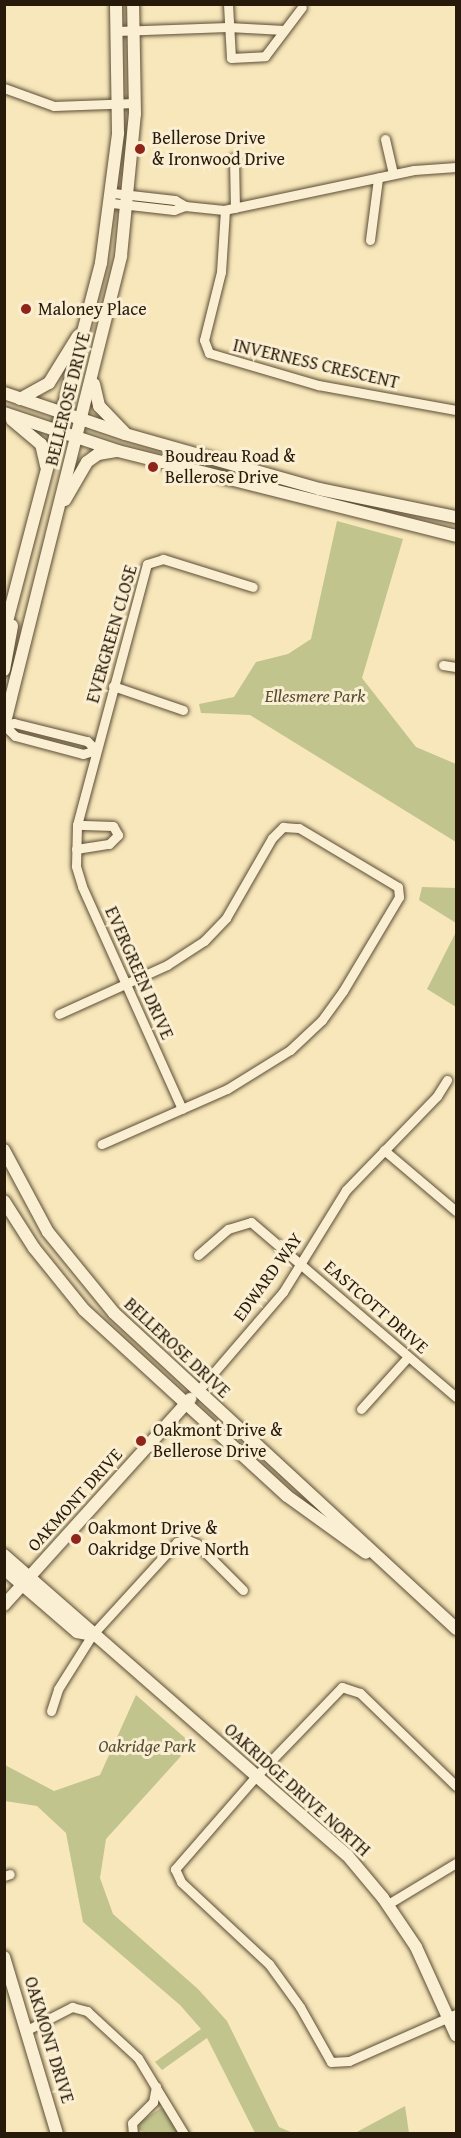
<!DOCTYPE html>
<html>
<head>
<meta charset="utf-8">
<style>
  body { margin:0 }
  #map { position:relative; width:461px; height:2138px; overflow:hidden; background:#f8e7ba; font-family:"Gentium Book Plus",serif }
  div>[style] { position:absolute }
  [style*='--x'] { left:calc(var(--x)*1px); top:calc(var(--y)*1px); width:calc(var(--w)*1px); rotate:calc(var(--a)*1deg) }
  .green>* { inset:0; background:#c1c48d }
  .roads { filter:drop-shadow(0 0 2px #5b4d36) drop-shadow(0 0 2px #5b4d36) }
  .street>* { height:9px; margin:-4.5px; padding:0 4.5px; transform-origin:4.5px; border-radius:4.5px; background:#faefd2 }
  .secondary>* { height:12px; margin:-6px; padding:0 6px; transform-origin:6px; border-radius:6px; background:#faefd2 }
  .dots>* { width:16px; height:16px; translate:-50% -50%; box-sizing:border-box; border:3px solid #faefd2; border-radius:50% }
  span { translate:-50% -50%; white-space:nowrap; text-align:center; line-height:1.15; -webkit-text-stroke:6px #faefd2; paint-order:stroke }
  .poi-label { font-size:18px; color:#271a0a }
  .left { translate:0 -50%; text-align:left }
  .street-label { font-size:18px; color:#271a0a }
  .park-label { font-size:18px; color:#554d31; font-style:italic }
  .frame { position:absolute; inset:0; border:6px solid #271a0a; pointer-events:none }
</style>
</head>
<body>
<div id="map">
  <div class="green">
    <div style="clip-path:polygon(337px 521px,403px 539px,362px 678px,416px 747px,456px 764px,456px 842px,250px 715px,201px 713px,199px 704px,234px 697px,256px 662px,288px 654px,311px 639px)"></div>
    <div style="clip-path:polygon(422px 887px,456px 888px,456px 923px,419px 900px)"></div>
    <div style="clip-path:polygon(456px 932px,456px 1007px,427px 989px)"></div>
    <div style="clip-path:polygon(136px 1695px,192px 1744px,106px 1839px,100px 1878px,113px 1914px,198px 1989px,227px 2021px,279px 2127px,293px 2133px,255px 2133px,207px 2038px,162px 2070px,155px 2062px,201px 2029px,180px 2005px,83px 1922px,66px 1833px,37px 1806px,5px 1801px,5px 1765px,54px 1791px,100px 1775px)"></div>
    <div style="clip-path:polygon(405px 2106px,409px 2133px,355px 2133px)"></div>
    <div style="clip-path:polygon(161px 2108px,166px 2110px,180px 2133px,144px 2133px,139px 2129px,140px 2122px)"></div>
  </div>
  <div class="roads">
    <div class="street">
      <div style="--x:228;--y:4;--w:54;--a:86.8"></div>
      <div style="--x:231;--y:58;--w:34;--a:-3"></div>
      <div style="--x:265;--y:56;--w:61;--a:-52.9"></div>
      <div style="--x:117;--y:31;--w:111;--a:-2.1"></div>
      <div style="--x:228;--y:27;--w:56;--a:3.1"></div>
      <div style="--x:4;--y:88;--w:53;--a:19.8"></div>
      <div style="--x:54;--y:106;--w:81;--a:-2.1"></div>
      <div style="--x:385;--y:139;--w:36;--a:77"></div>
      <div style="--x:234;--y:158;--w:50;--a:88.9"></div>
      <div style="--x:113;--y:193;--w:62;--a:6.4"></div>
      <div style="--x:175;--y:200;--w:12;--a:31"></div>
      <div style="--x:112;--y:203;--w:62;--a:6.4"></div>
      <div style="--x:174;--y:210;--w:12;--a:-20"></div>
      <div style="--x:185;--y:206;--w:39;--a:6"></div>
      <div style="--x:224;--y:210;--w:194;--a:-11.9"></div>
      <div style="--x:414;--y:170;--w:42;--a:-4.1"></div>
      <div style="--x:225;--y:210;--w:62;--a:93.7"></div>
      <div style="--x:221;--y:272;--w:70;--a:104"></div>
      <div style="--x:204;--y:340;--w:14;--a:69"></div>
      <div style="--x:209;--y:353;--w:114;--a:16.4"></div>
      <div style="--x:318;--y:385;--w:140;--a:10.3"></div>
      <div style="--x:370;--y:240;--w:63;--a:-82.6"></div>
      <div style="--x:443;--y:665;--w:13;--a:9"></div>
      <div style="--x:113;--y:686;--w:74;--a:18.9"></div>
      <div style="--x:4;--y:726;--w:10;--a:-17"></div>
      <div style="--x:14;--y:723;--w:75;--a:13.9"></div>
      <div style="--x:87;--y:741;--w:13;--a:45"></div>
      <div style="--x:5;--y:726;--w:14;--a:45"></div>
      <div style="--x:15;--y:736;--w:70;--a:14.8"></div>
      <div style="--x:83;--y:754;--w:14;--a:-17"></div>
      <div style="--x:76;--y:849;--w:33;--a:-9"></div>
      <div style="--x:109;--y:844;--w:13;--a:-45"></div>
      <div style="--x:118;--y:835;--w:10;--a:-119"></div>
      <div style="--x:113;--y:826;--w:36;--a:-178"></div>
      <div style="--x:59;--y:1014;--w:119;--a:-24.4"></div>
      <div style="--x:167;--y:965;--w:44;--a:-33"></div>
      <div style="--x:204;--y:941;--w:32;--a:-46"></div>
      <div style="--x:226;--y:918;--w:92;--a:-60.1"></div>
      <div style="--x:272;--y:838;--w:16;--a:-45"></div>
      <div style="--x:283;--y:827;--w:16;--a:4"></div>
      <div style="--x:299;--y:828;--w:115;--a:30.8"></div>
      <div style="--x:398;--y:887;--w:10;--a:84"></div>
      <div style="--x:399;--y:897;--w:109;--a:120.8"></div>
      <div style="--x:343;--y:991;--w:36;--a:126"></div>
      <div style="--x:322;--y:1020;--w:44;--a:136.8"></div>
      <div style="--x:290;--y:1050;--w:74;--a:148.2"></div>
      <div style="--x:227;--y:1089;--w:137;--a:156.3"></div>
      <div style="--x:182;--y:1109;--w:244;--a:-114.2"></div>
      <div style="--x:82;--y:886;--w:21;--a:-107"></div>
      <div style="--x:76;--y:866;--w:41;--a:-88.6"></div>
      <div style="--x:77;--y:825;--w:270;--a:-75"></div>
      <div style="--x:147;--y:564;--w:17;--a:-17"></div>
      <div style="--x:163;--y:559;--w:94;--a:17.3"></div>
      <div style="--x:384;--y:1150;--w:94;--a:40.3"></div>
      <div style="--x:198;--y:1255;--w:40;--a:-41"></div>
      <div style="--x:228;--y:1229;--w:24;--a:-17"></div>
      <div style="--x:251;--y:1222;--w:270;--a:40.5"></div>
      <div style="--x:197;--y:1392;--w:132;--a:-49.3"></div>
      <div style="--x:283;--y:1292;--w:120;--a:-58.3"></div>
      <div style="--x:346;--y:1190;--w:131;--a:-45.9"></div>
      <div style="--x:437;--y:1096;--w:19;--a:-58"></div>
      <div style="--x:361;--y:1409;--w:70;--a:-47.9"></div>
      <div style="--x:51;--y:1711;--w:23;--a:-72"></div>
      <div style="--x:58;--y:1689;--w:64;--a:-57.8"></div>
      <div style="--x:92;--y:1635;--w:126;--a:-47.6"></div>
      <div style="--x:177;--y:1542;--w:9;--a:-18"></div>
      <div style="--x:186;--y:1539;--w:12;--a:24"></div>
      <div style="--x:197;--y:1544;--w:65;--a:45"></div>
      <div style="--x:456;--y:1786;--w:134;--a:-135.9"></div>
      <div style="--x:360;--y:1693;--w:19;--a:-162"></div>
      <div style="--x:342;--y:1687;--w:122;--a:134"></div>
      <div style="--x:257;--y:1775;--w:125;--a:131.1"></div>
      <div style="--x:175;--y:1869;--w:14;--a:65"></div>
      <div style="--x:181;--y:1882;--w:120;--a:43"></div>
      <div style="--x:269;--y:1964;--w:53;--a:54.2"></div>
      <div style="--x:300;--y:2007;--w:63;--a:60.6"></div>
      <div style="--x:331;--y:2062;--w:18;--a:-3"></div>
      <div style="--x:349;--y:2061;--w:117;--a:-23.7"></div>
      <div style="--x:4;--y:1876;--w:6;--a:-18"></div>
      <div style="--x:388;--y:1904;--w:79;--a:-31.1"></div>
      <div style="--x:27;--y:2030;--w:51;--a:-27.1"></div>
      <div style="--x:72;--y:2007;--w:16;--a:15"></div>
      <div style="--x:87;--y:2011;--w:69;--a:42.7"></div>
      <div style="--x:138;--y:2058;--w:89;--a:58.8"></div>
      <div style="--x:133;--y:2134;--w:11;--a:-95"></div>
      <div style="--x:132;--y:2123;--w:30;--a:-45"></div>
      <div style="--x:153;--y:2102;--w:16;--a:-79"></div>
    </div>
    <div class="secondary">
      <div style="--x:94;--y:384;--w:23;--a:77"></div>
      <div style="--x:99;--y:406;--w:37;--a:46"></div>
      <div style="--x:4;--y:393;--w:128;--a:18.7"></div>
      <div style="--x:125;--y:434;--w:202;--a:15.8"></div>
      <div style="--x:319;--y:489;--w:140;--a:11.6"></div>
      <div style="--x:20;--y:399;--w:33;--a:-29"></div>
      <div style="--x:49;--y:383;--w:55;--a:-58.3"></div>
      <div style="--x:4;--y:413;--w:120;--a:18.4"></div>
      <div style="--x:118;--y:451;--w:349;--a:14.1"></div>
      <div style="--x:12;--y:420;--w:38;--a:40"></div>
      <div style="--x:41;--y:444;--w:23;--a:77"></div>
      <div style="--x:65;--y:500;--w:44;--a:-59.9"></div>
      <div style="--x:87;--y:462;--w:14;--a:-36"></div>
      <div style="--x:98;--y:454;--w:18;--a:-9"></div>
      <div style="--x:4;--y:633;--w:383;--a:-75.3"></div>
      <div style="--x:101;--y:263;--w:131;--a:-82.5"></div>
      <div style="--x:118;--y:133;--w:129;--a:-90.9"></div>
      <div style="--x:4;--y:670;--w:45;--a:-79.7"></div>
      <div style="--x:4;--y:726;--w:484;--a:-76"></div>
      <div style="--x:121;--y:256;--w:143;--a:-84.4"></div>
      <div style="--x:135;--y:114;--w:110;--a:-91"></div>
      <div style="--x:4;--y:1150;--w:93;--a:61.8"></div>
      <div style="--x:48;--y:1232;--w:104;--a:50.8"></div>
      <div style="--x:114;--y:1313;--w:466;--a:42.7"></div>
      <div style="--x:4;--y:1201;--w:56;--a:57.4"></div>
      <div style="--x:34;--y:1248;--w:80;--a:51.1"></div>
      <div style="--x:84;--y:1310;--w:275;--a:42.5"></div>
      <div style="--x:287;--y:1496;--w:97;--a:35.8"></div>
      <div style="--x:4;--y:1555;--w:456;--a:41.2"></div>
      <div style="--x:347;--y:1855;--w:56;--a:50.1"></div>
      <div style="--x:383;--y:1898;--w:59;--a:56"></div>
      <div style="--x:416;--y:1947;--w:97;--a:65.6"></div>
      <div style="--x:4;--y:1569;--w:96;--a:40.8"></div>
      <div style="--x:77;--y:1632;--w:15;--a:11"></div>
      <div style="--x:4;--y:1605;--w:278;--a:-47.9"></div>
      <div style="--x:4;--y:1957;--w:185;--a:73.3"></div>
    </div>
  </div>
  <div class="dots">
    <div style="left:140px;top:149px;background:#8f2418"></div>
    <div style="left:26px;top:309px;background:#8f2418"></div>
    <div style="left:153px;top:467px;background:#8f2418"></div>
    <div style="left:141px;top:1441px;background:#8f2418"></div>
    <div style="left:76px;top:1539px;background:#8f2418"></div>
  </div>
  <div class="poi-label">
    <span class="left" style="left:152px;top:149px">Bellerose Drive<br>&amp; Ironwood Drive</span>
    <span class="left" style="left:38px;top:309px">Maloney Place</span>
    <span class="left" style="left:165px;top:467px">Boudreau Road &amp;<br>Bellerose Drive</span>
    <span class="left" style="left:153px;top:1441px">Oakmont Drive &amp;<br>Bellerose Drive</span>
    <span class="left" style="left:88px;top:1539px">Oakmont Drive &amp;<br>Oakridge Drive North</span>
  </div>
  <div class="street-label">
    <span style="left:316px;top:364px;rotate:13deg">INVERNESS CRESCENT</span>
    <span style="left:68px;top:399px;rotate:-76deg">BELLEROSE DRIVE</span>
    <span style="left:112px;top:634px;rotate:-74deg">EVERGREEN CLOSE</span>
    <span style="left:139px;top:973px;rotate:66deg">EVERGREEN DRIVE</span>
    <span style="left:268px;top:1277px;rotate:-54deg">EDWARD WAY</span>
    <span style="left:376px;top:1307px;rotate:41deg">EASTCOTT DRIVE</span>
    <span style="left:177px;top:1348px;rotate:43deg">BELLEROSE DRIVE</span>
    <span style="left:75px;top:1500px;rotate:-48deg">OAKMONT DRIVE</span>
    <span style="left:297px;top:1790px;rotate:42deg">OAKRIDGE DRIVE NORTH</span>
    <span style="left:49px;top:2040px;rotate:73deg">OAKMONT DRIVE</span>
  </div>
  <div class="park-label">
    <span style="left:315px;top:696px">Ellesmere Park</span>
    <span style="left:147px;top:1746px">Oakridge Park</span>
  </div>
  <div class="frame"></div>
</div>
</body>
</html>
